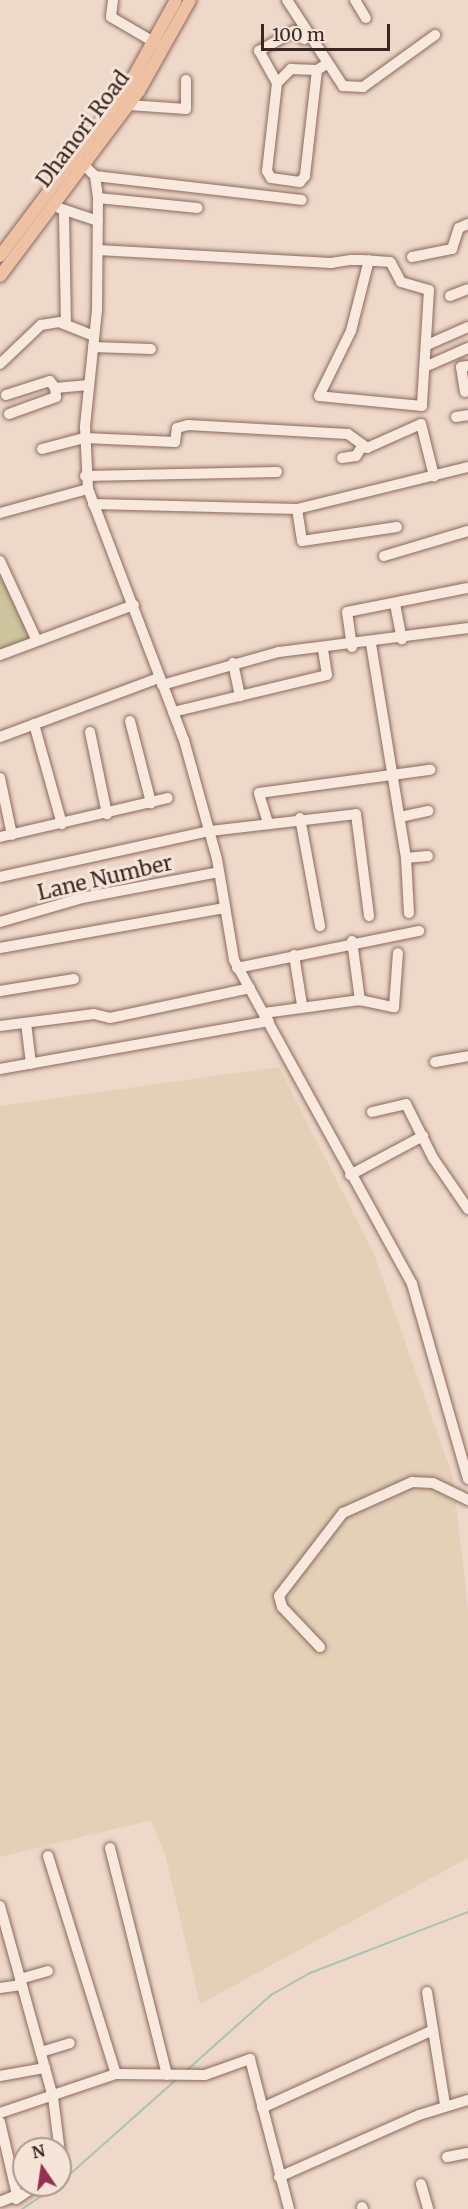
<!DOCTYPE html>
<html>
<head>
<meta charset="utf-8">
<style>
  body { margin:0 }
  #map { position:relative; width:468px; height:2209px; overflow:hidden; background:#eed8c9; font-family:Merriweather,serif }
  div>[style] { position:absolute }
  [style*='--x'] { left:calc(var(--x)*1px); top:calc(var(--y)*1px); width:calc(var(--w)*1px); rotate:calc(var(--a)*1deg) }
  .farmland>* { inset:0; background:#e4cfb7 }
  .green>* { inset:0; background:#ccc49d }
  .stream>* { height:2px; margin:-1px; padding:0 1px; transform-origin:1px; border-radius:1px; background:#aac3b4 }
  .roads { filter:drop-shadow(0 0 2px #8a695e) drop-shadow(0 0 2px #8a695e) }
  .minor>* { height:10px; margin:-5px; padding:0 5px; transform-origin:5px; border-radius:5px; background:#f9e8dd }
  .major>* { height:12px; margin:-6px; padding:0 6px; transform-origin:6px; border-radius:6px; background:#efc1a3 }
  span { translate:-50% -50%; white-space:nowrap; text-align:center; line-height:1.15; -webkit-text-stroke:6px #f5e5d9; paint-order:stroke }
  .street-label { font-size:21px; color:#3b2621 }
  .north { position:absolute; left:12px; top:2137px; width:60px; height:60px; box-sizing:border-box; background:#f5e5d9; border:2px solid #ab998f; border-radius:50%; rotate:347deg; font-size:16px; font-weight:700; line-height:24px; text-align:center; color:#3b2621 }
  .north::after { content:''; display:block; margin:auto; width:21px; height:27px; background:#982f4f; clip-path:polygon(50% 0,100% 100%,50% 72%,0 100%) }
  .scale { position:absolute; left:261px; top:24px; width:129px; height:27px; box-sizing:border-box; border:3px solid #3b2621; border-top:0; padding-left:8px; font-size:18px; line-height:21px; white-space:nowrap; color:#3b2621; -webkit-text-stroke:4px #f5e5d9; paint-order:stroke }
</style>
</head>
<body>
<div id="map">
  <div class="farmland">
    <div style="clip-path:polygon(279px 1067px,374px 1254px,453px 1477px,468px 1609px,468px 1858px,200px 2004px,166px 1858px,151px 1820px,0 1857px,0 1106px)"></div>
  </div>
  <div class="green">
    <div style="clip-path:polygon(0 564px,32px 639px,0 651px)"></div>
  </div>
  <div class="stream">
    <div style="--x:187;--y:2070;--w:113;--a:-41.8"></div>
    <div style="--x:271;--y:1995;--w:45;--a:-29.4"></div>
    <div style="--x:310;--y:1973;--w:169;--a:-21.1"></div>
    <div style="--x:60;--y:2183;--w:158;--a:-41.7"></div>
    <div style="--x:22;--y:2209;--w:43;--a:-33.7"></div>
  </div>
  <div class="roads">
    <div class="minor">
      <div style="--x:113;--y:0;--w:17;--a:97"></div>
      <div style="--x:111;--y:17;--w:56;--a:30.3"></div>
      <div style="--x:287;--y:0;--w:103;--a:56.9"></div>
      <div style="--x:343;--y:86;--w:20;--a:3"></div>
      <div style="--x:363;--y:87;--w:89;--a:-35.8"></div>
      <div style="--x:355;--y:0;--w:21;--a:59"></div>
      <div style="--x:317;--y:70;--w:107;--a:96.5"></div>
      <div style="--x:305;--y:176;--w:8;--a:130"></div>
      <div style="--x:300;--y:182;--w:29;--a:-172"></div>
      <div style="--x:271;--y:178;--w:8;--a:-120"></div>
      <div style="--x:267;--y:171;--w:89;--a:-83.5"></div>
      <div style="--x:277;--y:83;--w:20;--a:-45"></div>
      <div style="--x:291;--y:69;--w:26;--a:2"></div>
      <div style="--x:317;--y:70;--w:9;--a:-32"></div>
      <div style="--x:277;--y:83;--w:37;--a:-119"></div>
      <div style="--x:259;--y:51;--w:40;--a:-29.7"></div>
      <div style="--x:294;--y:31;--w:13;--a:39"></div>
      <div style="--x:129;--y:105;--w:57;--a:4"></div>
      <div style="--x:186;--y:109;--w:29;--a:-90"></div>
      <div style="--x:79;--y:160;--w:23;--a:45"></div>
      <div style="--x:95;--y:176;--w:22;--a:82"></div>
      <div style="--x:98;--y:198;--w:112;--a:90.5"></div>
      <div style="--x:97;--y:310;--w:118;--a:95.9"></div>
      <div style="--x:85;--y:427;--w:62;--a:87.2"></div>
      <div style="--x:88;--y:489;--w:269;--a:69.1"></div>
      <div style="--x:184;--y:740;--w:123;--a:74.5"></div>
      <div style="--x:217;--y:859;--w:102;--a:80.4"></div>
      <div style="--x:234;--y:960;--w:370;--a:61.2"></div>
      <div style="--x:412;--y:1284;--w:203;--a:74"></div>
      <div style="--x:95;--y:176;--w:208;--a:6.6"></div>
      <div style="--x:98;--y:198;--w:100;--a:5.7"></div>
      <div style="--x:59;--y:208;--w:41;--a:18.4"></div>
      <div style="--x:64;--y:213;--w:111;--a:89"></div>
      <div style="--x:98;--y:250;--w:233;--a:3.2"></div>
      <div style="--x:331;--y:263;--w:20;--a:-9"></div>
      <div style="--x:351;--y:260;--w:11;--a:0"></div>
      <div style="--x:362;--y:260;--w:28;--a:4"></div>
      <div style="--x:390;--y:262;--w:1;--a:45"></div>
      <div style="--x:391;--y:263;--w:21;--a:62"></div>
      <div style="--x:401;--y:282;--w:29;--a:16"></div>
      <div style="--x:429;--y:290;--w:116;--a:93.5"></div>
      <div style="--x:422;--y:406;--w:103;--a:-174.5"></div>
      <div style="--x:319;--y:396;--w:72;--a:-63.8"></div>
      <div style="--x:351;--y:331;--w:73;--a:-75.8"></div>
      <div style="--x:412;--y:257;--w:41;--a:-11.3"></div>
      <div style="--x:452;--y:249;--w:22;--a:-72"></div>
      <div style="--x:459;--y:228;--w:10;--a:-24"></div>
      <div style="--x:450;--y:296;--w:19;--a:-21"></div>
      <div style="--x:427;--y:345;--w:45;--a:-23.7"></div>
      <div style="--x:93;--y:347;--w:58;--a:2"></div>
      <div style="--x:0;--y:364;--w:57;--a:-43.6"></div>
      <div style="--x:41;--y:325;--w:18;--a:-9"></div>
      <div style="--x:59;--y:322;--w:38;--a:22"></div>
      <div style="--x:427;--y:366;--w:45;--a:-23.7"></div>
      <div style="--x:465;--y:392;--w:25;--a:-99"></div>
      <div style="--x:461;--y:367;--w:7;--a:-8"></div>
      <div style="--x:6;--y:395;--w:46;--a:-17.7"></div>
      <div style="--x:50;--y:381;--w:9;--a:54"></div>
      <div style="--x:9;--y:414;--w:50;--a:-19.9"></div>
      <div style="--x:56;--y:397;--w:9;--a:-96"></div>
      <div style="--x:55;--y:388;--w:34;--a:-5"></div>
      <div style="--x:456;--y:417;--w:12;--a:-9"></div>
      <div style="--x:42;--y:449;--w:43;--a:-14.7"></div>
      <div style="--x:84;--y:438;--w:91;--a:2.5"></div>
      <div style="--x:175;--y:442;--w:14;--a:-82"></div>
      <div style="--x:177;--y:428;--w:11;--a:-15"></div>
      <div style="--x:188;--y:425;--w:160;--a:3.2"></div>
      <div style="--x:348;--y:434;--w:24;--a:36"></div>
      <div style="--x:367;--y:448;--w:59;--a:-24"></div>
      <div style="--x:421;--y:424;--w:54;--a:76"></div>
      <div style="--x:342;--y:458;--w:14;--a:-8"></div>
      <div style="--x:356;--y:456;--w:9;--a:-58"></div>
      <div style="--x:85;--y:476;--w:192;--a:-1.2"></div>
      <div style="--x:93;--y:504;--w:204;--a:1.4"></div>
      <div style="--x:297;--y:509;--w:176;--a:-13.8"></div>
      <div style="--x:297;--y:509;--w:32;--a:81"></div>
      <div style="--x:302;--y:541;--w:96;--a:-8.4"></div>
      <div style="--x:0;--y:513;--w:91;--a:-15.3"></div>
      <div style="--x:384;--y:556;--w:88;--a:-16.6"></div>
      <div style="--x:0;--y:561;--w:88;--a:65.2"></div>
      <div style="--x:395;--y:604;--w:36;--a:79"></div>
      <div style="--x:371;--y:644;--w:217;--a:80.7"></div>
      <div style="--x:406;--y:858;--w:55;--a:86.9"></div>
      <div style="--x:352;--y:647;--w:35;--a:-98"></div>
      <div style="--x:347;--y:612;--w:122;--a:-11.3"></div>
      <div style="--x:0;--y:655;--w:143;--a:-20.5"></div>
      <div style="--x:233;--y:663;--w:34;--a:78"></div>
      <div style="--x:162;--y:685;--w:122;--a:-15.8"></div>
      <div style="--x:279;--y:652;--w:191;--a:-7.2"></div>
      <div style="--x:173;--y:712;--w:158;--a:-13.5"></div>
      <div style="--x:327;--y:675;--w:26;--a:-99"></div>
      <div style="--x:130;--y:721;--w:85;--a:75.6"></div>
      <div style="--x:34;--y:724;--w:104;--a:74.4"></div>
      <div style="--x:90;--y:732;--w:84;--a:78.3"></div>
      <div style="--x:0;--y:737;--w:170;--a:-20.4"></div>
      <div style="--x:0;--y:778;--w:58;--a:78.1"></div>
      <div style="--x:400;--y:817;--w:29;--a:-12"></div>
      <div style="--x:300;--y:818;--w:110;--a:79.5"></div>
      <div style="--x:268;--y:823;--w:31;--a:-107"></div>
      <div style="--x:259;--y:793;--w:173;--a:-7.7"></div>
      <div style="--x:0;--y:837;--w:172;--a:-13.1"></div>
      <div style="--x:406;--y:858;--w:22;--a:-5"></div>
      <div style="--x:0;--y:877;--w:215;--a:-12.4"></div>
      <div style="--x:210;--y:831;--w:147;--a:-6.6"></div>
      <div style="--x:356;--y:814;--w:103;--a:82.7"></div>
      <div style="--x:0;--y:922;--w:85;--a:-16.3"></div>
      <div style="--x:82;--y:898;--w:139;--a:-10.7"></div>
      <div style="--x:352;--y:941;--w:60;--a:82.3"></div>
      <div style="--x:0;--y:948;--w:228;--a:-10.1"></div>
      <div style="--x:294;--y:955;--w:51;--a:80.9"></div>
      <div style="--x:237;--y:968;--w:186;--a:-11.5"></div>
      <div style="--x:0;--y:991;--w:75;--a:-9.2"></div>
      <div style="--x:264;--y:1013;--w:97;--a:-7.7"></div>
      <div style="--x:360;--y:1000;--w:35;--a:12"></div>
      <div style="--x:394;--y:1007;--w:54;--a:-85.8"></div>
      <div style="--x:26;--y:1023;--w:41;--a:83"></div>
      <div style="--x:0;--y:1026;--w:95;--a:-7.3"></div>
      <div style="--x:94;--y:1014;--w:16;--a:14"></div>
      <div style="--x:110;--y:1018;--w:143;--a:-12.1"></div>
      <div style="--x:435;--y:1062;--w:34;--a:-10"></div>
      <div style="--x:0;--y:1069;--w:273;--a:-10.1"></div>
      <div style="--x:372;--y:1112;--w:35;--a:-13"></div>
      <div style="--x:406;--y:1104;--w:60;--a:63.4"></div>
      <div style="--x:433;--y:1158;--w:62;--a:55.5"></div>
      <div style="--x:350;--y:1175;--w:83;--a:-28.1"></div>
      <div style="--x:320;--y:1647;--w:55;--a:-133.5"></div>
      <div style="--x:282;--y:1607;--w:11;--a:-105"></div>
      <div style="--x:279;--y:1596;--w:105;--a:-52.4"></div>
      <div style="--x:343;--y:1513;--w:76;--a:-24.2"></div>
      <div style="--x:412;--y:1482;--w:21;--a:3"></div>
      <div style="--x:433;--y:1483;--w:39;--a:26"></div>
      <div style="--x:110;--y:1848;--w:234;--a:75.9"></div>
      <div style="--x:48;--y:1856;--w:228;--a:72.7"></div>
      <div style="--x:0;--y:1906;--w:198;--a:74.5"></div>
      <div style="--x:53;--y:2097;--w:56;--a:82.9"></div>
      <div style="--x:20;--y:1979;--w:29;--a:-16"></div>
      <div style="--x:0;--y:1988;--w:22;--a:-8"></div>
      <div style="--x:427;--y:1992;--w:114;--a:80.9"></div>
      <div style="--x:41;--y:2052;--w:30;--a:-17"></div>
      <div style="--x:0;--y:2076;--w:46;--a:-10.1"></div>
      <div style="--x:262;--y:2108;--w:188;--a:-24.5"></div>
      <div style="--x:0;--y:2113;--w:122;--a:-18.6"></div>
      <div style="--x:116;--y:2074;--w:89;--a:0.6"></div>
      <div style="--x:205;--y:2075;--w:48;--a:-19.6"></div>
      <div style="--x:250;--y:2059;--w:155;--a:75.4"></div>
      <div style="--x:0;--y:2122;--w:75;--a:76.9"></div>
      <div style="--x:17;--y:2195;--w:18;--a:158"></div>
      <div style="--x:447;--y:2157;--w:21;--a:-11"></div>
      <div style="--x:279;--y:2177;--w:153;--a:-23.9"></div>
      <div style="--x:419;--y:2115;--w:51;--a:-17"></div>
      <div style="--x:421;--y:2184;--w:26;--a:74"></div>
      <div style="--x:16;--y:2199;--w:25;--a:-34"></div>
      <div style="--x:362;--y:2207;--w:2;--a:63"></div>
    </div>
    <div class="major">
      <div style="--x:0;--y:256;--w:214;--a:-53"></div>
      <div style="--x:129;--y:85;--w:97;--a:-61.1"></div>
      <div style="--x:0;--y:276;--w:231;--a:-53.1"></div>
      <div style="--x:139;--y:91;--w:104;--a:-60.7"></div>
    </div>
  </div>
  <div class="street-label">
    <span style="left:83px;top:129px;rotate:-53deg">Dhanori Road</span>
    <span style="left:105px;top:878px;rotate:-13deg">Lane Number</span>
  </div>
  <div class="north">N</div>
  <div class="scale">100 m</div>
</div>
</body>
</html>
